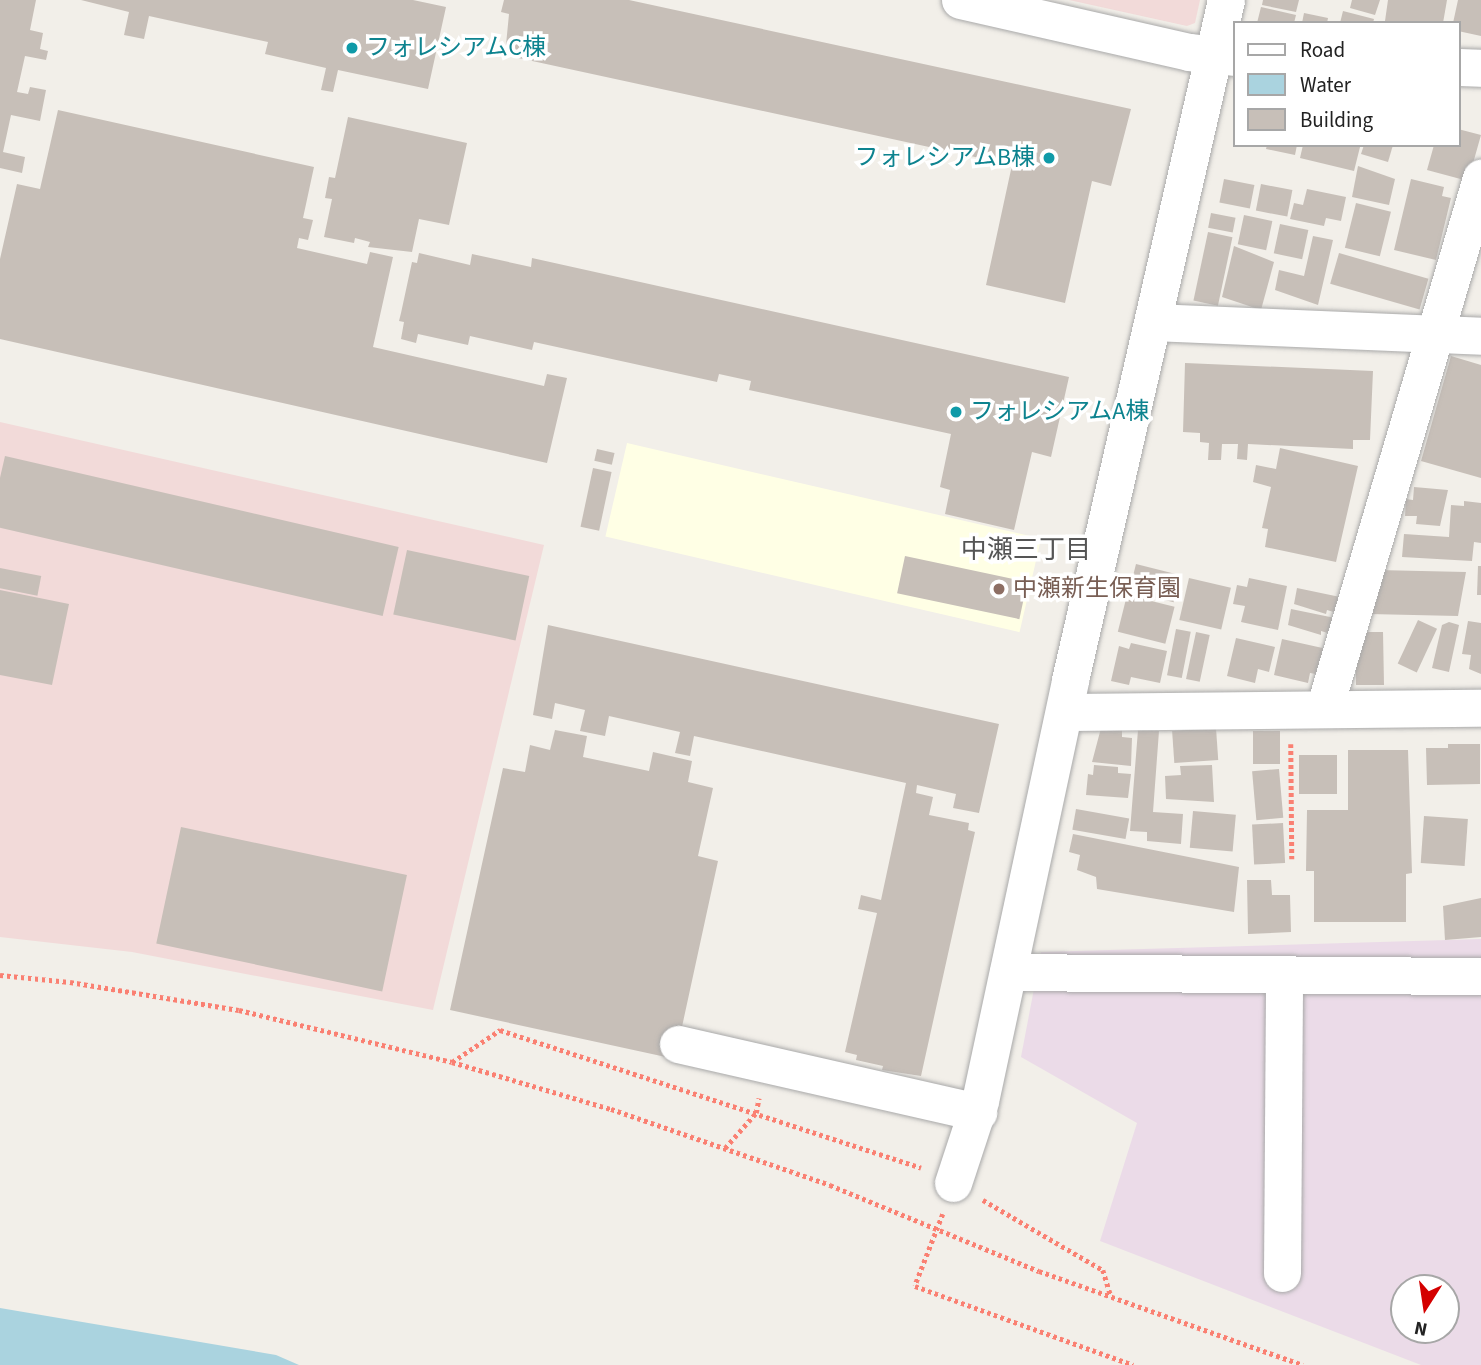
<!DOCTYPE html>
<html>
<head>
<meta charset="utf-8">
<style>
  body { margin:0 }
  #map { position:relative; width:1481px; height:1365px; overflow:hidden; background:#f2efe9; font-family:"Source Sans 3","Noto Sans JP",sans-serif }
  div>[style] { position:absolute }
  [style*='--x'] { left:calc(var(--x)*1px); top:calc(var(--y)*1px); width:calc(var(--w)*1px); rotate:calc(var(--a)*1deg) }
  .commercial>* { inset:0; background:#f2dad9 }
  .industrial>* { inset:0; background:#ebdbe8 }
  .education>* { inset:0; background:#ffffe5; transform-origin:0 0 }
  .water>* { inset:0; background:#aad3df }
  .building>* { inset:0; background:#c7bfb8; transform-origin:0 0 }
  .path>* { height:4.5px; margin-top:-2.25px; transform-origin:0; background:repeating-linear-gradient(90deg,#fa8072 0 3.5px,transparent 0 7px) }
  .roads { filter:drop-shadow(0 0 2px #a9a9a9) drop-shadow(0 0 2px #a9a9a9) }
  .minor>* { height:37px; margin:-18.5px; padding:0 18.5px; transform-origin:18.5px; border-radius:18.5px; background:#fff }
  .dots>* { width:19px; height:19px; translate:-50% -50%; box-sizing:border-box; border:4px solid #fff; border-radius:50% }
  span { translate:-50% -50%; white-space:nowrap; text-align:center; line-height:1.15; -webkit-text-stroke:7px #fff; paint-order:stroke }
  .culture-label { font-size:24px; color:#0d838f }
  .left { translate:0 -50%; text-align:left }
  .right { translate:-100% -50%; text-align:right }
  .education-label { font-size:24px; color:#785e54 }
  .neighbourhood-label { font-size:26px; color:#555 }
  .legend { position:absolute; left:1233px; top:21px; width:228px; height:126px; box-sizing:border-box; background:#fff; border:2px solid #a7a7a7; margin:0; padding:9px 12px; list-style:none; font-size:21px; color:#222 }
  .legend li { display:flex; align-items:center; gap:14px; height:35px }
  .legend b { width:35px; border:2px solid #a7a7a7 }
  .north { position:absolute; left:1390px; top:1274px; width:70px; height:70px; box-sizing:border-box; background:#fff; border:2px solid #a7a7a7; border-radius:50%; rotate:192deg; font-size:19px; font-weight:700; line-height:28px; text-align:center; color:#222 }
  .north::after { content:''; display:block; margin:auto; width:24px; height:32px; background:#d40000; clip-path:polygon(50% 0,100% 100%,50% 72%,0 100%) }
</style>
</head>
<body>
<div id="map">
  <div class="commercial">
    <div style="clip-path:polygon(1069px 0,1200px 0,1195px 23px,1187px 26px)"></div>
    <div style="clip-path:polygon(0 422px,544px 545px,433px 1010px,132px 952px,0 937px)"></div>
  </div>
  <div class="industrial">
    <div style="clip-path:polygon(evenodd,1481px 939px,1481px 1365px,1421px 1365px,1100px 1241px,1137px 1123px,1021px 1057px,1041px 952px,1481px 939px,1404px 1288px,1446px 1288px,1446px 1330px,1404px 1330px,1404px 1288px)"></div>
  </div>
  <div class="education">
    <div style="left:627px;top:443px;width:425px;height:96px;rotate:13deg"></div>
  </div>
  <div class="water">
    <div style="clip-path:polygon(0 1308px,276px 1355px,299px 1365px,0 1365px)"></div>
  </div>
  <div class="building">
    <div style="clip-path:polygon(0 0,36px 0,30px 30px,43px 33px,40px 49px,48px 51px,46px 60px,25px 56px,17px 92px,28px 94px,30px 87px,46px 90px,40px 121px,11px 115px,3px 152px,25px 157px,22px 173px,0 168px)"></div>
    <div style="clip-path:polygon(81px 0,413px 0,446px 7px,428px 89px,338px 70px,333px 92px,321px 90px,326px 68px,265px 54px,268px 42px,149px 16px,144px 39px,124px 35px,129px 12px)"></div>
    <div style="clip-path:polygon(504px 0,629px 0,1131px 109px,1111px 186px,1092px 181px,1065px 303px,986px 285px,1012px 165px,505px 55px,509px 14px,501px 12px)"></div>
    <div style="clip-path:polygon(1263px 0,1299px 0,1296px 12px,1262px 5px)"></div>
    <div style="clip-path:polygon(1352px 0,1380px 0,1375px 15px,1350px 8px)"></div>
    <div style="clip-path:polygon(1388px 0,1447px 0,1443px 23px,1385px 21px)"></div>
    <div style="clip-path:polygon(1458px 0,1481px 0,1481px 36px,1458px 31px,1458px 23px,1453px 23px)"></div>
    <div style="clip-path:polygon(1261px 7px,1296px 15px,1294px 23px,1257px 23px)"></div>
    <div style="clip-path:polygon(1343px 11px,1374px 19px,1373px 23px,1340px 23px)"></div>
    <div style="clip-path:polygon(1304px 13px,1328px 18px,1327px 23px,1302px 23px)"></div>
    <div style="clip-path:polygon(58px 110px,314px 167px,303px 218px,313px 220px,308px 240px,299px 238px,297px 248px,367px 264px,370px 252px,393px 257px,373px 347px,544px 386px,547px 374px,567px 378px,547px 463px,0 339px,0 259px,17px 184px,40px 189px)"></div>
    <div style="clip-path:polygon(348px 117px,467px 143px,449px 225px,419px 219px,412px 252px,368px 247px,370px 242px,355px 238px,354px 243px,324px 237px,332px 199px,325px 198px,329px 177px,335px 178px)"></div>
    <div style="clip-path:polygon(1458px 129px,1481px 135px,1468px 181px,1427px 170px,1434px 145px,1458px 145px)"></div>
    <div style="clip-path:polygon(1267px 145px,1297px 145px,1295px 155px,1266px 149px)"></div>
    <div style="clip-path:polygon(1303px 145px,1360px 147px,1354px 171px,1300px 158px)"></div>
    <div style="clip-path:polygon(1364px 145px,1393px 145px,1388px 162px,1361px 154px)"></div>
    <div style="clip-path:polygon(1358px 166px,1395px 179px,1389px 205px,1352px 197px)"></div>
    <div style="left:1224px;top:179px;width:31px;height:24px;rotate:11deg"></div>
    <div style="clip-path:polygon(1411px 179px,1444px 187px,1442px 196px,1451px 198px,1436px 260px,1394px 250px)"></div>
    <div style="left:1261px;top:184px;width:32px;height:27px;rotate:11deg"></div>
    <div style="clip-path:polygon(1307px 189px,1346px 197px,1341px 221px,1326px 218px,1324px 226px,1290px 219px,1294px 203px,1303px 205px)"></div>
    <div style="left:1356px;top:203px;width:36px;height:46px;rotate:14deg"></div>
    <div style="left:1211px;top:213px;width:25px;height:15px;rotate:11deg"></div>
    <div style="left:1244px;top:215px;width:29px;height:30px;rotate:12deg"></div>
    <div style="left:1280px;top:224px;width:29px;height:30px;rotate:12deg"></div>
    <div style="left:1208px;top:232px;width:25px;height:70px;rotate:12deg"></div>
    <div style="clip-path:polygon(1313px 236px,1333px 240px,1318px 305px,1275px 290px,1279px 270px,1304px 276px)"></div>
    <div style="clip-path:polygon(1234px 246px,1274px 262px,1261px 310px,1222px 297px)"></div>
    <div style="clip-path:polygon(419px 253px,470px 265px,472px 254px,531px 267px,532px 258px,1069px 377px,1051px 457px,1032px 452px,1014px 530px,945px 514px,950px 490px,940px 487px,951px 434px,749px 390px,751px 381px,719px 374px,717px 382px,534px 342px,532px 350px,470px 336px,468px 345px,418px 334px,416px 343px,401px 339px,404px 322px,399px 321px,401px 313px,412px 262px,417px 263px)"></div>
    <div style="left:1339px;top:253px;width:93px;height:32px;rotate:16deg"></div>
    <div style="clip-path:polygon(1451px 356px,1481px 365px,1481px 478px,1421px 461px)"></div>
    <div style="clip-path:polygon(1185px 363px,1373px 371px,1370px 440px,1353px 440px,1353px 449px,1248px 444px,1247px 460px,1237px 459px,1238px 444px,1222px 444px,1221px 460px,1208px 460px,1209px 443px,1200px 442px,1200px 433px,1183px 432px)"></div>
    <div style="clip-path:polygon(1280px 448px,1358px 466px,1336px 562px,1265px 547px,1268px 529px,1262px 528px,1271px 487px,1253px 482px,1256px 465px,1276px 469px)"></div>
    <div style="left:597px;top:449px;width:18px;height:12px;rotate:13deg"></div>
    <div style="left:5px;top:456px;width:404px;height:71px;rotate:13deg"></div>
    <div style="left:593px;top:468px;width:19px;height:60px;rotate:12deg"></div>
    <div style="clip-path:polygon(1414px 487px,1448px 490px,1440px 526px,1416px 524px,1417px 516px,1405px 516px,1406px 499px,1413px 500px)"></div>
    <div style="clip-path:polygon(1464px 501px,1481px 503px,1481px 543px,1474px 542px,1472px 561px,1402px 557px,1404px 534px,1449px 537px,1451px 505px,1464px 506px)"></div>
    <div style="left:407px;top:550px;width:125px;height:66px;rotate:12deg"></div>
    <div style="left:905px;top:556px;width:125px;height:38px;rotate:12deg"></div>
    <div style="left:1136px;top:564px;width:46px;height:28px;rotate:14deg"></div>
    <div style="clip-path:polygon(1478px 566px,1481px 566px,1481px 595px,1477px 595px)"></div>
    <div style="left:0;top:568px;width:42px;height:20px;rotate:11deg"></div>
    <div style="clip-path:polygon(1377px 570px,1466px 572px,1458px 616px,1369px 614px,1370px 601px,1377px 601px)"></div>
    <div style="left:1189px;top:578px;width:43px;height:43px;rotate:13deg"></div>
    <div style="clip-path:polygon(1249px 578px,1287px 586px,1278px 630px,1241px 622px,1245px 606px,1233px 604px,1237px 585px,1247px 587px)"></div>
    <div style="clip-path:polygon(1297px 588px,1340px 597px,1337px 613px,1327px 610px,1326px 614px,1294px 604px)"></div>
    <div style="clip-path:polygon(0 590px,69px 604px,52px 685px,0 675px)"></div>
    <div style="left:1127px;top:595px;width:49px;height:38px;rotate:14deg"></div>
    <div style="clip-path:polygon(1291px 609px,1335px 618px,1331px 634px,1321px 631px,1321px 635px,1288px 625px)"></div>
    <div style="left:1418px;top:620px;width:21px;height:48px;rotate:25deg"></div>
    <div style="clip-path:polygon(1468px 621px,1481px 623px,1481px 674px,1469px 669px,1471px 655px,1462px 654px)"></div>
    <div style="clip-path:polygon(1449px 622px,1459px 625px,1449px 672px,1432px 668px,1442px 625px)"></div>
    <div style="clip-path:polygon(548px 625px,999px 724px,979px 813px,953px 808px,956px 794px,917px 785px,916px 793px,933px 797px,929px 815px,969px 823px,968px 830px,975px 832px,921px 1076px,882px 1070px,883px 1066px,856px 1060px,857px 1055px,845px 1052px,877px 913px,858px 909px,861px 895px,881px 900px,906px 783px,694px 736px,690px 756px,675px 753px,680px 732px,609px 716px,605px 736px,580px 731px,585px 710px,555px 703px,552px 719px,533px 715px)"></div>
    <div style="left:1176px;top:629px;width:15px;height:47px;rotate:11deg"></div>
    <div style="left:1196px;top:632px;width:14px;height:48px;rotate:12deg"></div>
    <div style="clip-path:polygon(1363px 632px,1383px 632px,1384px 685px,1356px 685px,1356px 642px)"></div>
    <div style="clip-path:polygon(1236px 638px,1275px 647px,1269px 672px,1258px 669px,1255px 683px,1227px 676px)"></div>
    <div style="clip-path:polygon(1282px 639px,1327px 649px,1321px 675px,1310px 673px,1308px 683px,1274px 675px)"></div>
    <div style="clip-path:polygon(1131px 643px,1167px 651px,1160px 683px,1131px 677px,1129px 685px,1111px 681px,1119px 646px,1129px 649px)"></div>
    <div style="clip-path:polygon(1101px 728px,1122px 730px,1122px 737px,1132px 738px,1131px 766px,1092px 762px)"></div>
    <div style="left:1216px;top:728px;width:32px;height:44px;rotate:86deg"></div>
    <div style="clip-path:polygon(555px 730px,587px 736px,583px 757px,649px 771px,653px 752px,692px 761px,688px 782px,713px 788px,698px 856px,718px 861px,675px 1059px,450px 1010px,503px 768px,525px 772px,530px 745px,550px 750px)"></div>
    <div style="clip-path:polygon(1138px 730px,1159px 731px,1153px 812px,1183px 814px,1181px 844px,1147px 841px,1147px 832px,1130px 831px)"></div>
    <div style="left:1253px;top:731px;width:27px;height:33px"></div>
    <div style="clip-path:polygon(1448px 744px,1480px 744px,1480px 784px,1427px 785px,1426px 748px,1448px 748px)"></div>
    <div style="clip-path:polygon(1348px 750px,1408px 750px,1412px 873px,1406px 874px,1406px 922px,1314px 922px,1314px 871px,1306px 871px,1307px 810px,1348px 810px)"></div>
    <div style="left:1299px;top:755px;width:38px;height:39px"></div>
    <div style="clip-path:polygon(1094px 765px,1118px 767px,1118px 773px,1131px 774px,1128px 798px,1086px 795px,1088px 774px,1093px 775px)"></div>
    <div style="clip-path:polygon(1212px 765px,1214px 802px,1166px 799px,1165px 776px,1181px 775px,1180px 766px)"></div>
    <div style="left:1279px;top:769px;width:49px;height:27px;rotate:85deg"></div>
    <div style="left:1076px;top:809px;width:54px;height:21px;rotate:10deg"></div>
    <div style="left:1193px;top:811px;width:43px;height:37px;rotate:5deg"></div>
    <div style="left:1424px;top:816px;width:44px;height:47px;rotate:4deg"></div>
    <div style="left:1283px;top:823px;width:40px;height:31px;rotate:87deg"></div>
    <div style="left:181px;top:827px;width:231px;height:119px;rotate:12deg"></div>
    <div style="clip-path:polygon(1073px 834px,1239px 867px,1234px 912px,1097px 889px,1096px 877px,1077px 870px,1080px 855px,1069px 852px)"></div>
    <div style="clip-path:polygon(1247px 880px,1271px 880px,1272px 895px,1290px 895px,1291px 932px,1248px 934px)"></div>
    <div style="clip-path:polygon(1481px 898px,1481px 937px,1445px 940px,1443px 906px)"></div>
  </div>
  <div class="path">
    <div style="--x:1291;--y:744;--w:115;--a:89.5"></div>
    <div style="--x:0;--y:975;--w:70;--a:5.7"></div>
    <div style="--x:70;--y:982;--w:171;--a:9.4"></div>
    <div style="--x:239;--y:1010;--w:219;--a:13.7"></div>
    <div style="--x:452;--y:1062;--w:166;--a:16.5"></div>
    <div style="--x:611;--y:1109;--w:232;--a:19.1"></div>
    <div style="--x:830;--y:1185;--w:226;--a:22.4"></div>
    <div style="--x:1039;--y:1271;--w:280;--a:19.6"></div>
    <div style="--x:452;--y:1062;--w:58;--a:-33.7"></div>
    <div style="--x:500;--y:1030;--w:443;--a:18.1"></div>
    <div style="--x:725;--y:1148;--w:47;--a:-48.5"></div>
    <div style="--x:756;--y:1113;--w:15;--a:-79"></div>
    <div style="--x:983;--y:1200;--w:139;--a:30.3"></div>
    <div style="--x:1103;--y:1270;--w:27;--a:73"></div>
    <div style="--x:943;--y:1214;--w:77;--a:111.3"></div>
    <div style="--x:915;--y:1286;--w:232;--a:19.9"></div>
  </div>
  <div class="roads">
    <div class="minor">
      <div style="--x:960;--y:0;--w:235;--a:12.8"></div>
      <div style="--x:1189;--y:52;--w:45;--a:6.3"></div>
      <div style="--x:1458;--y:67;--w:23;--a:2"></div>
      <div style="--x:1153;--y:322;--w:328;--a:2.4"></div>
      <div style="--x:1325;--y:706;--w:551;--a:-73.54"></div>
      <div style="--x:1065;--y:712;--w:416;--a:-0.6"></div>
      <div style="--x:1008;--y:972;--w:473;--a:0.5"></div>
      <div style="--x:678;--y:1044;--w:308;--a:12.8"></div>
      <div style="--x:953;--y:1183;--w:86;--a:-71.8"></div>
      <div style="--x:980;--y:1101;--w:431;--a:-77.9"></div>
      <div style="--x:1070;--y:680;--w:698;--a:-77.08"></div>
      <div style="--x:1282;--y:1273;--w:299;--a:-89.6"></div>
    </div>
  </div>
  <div class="dots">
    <div style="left:352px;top:48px;background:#0f9aa8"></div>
    <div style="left:1049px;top:158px;background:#0f9aa8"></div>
    <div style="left:956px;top:412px;background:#0f9aa8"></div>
    <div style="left:999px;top:589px;background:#8d6e63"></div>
  </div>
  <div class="culture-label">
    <span class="left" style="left:366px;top:48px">フォレシアムC棟</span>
    <span class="right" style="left:1035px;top:158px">フォレシアムB棟</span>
    <span class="left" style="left:970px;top:412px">フォレシアムA棟</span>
  </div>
  <div class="education-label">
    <span class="left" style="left:1013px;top:589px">中瀬新生保育園</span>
  </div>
  <div class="neighbourhood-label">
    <span style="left:1026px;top:550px">中瀬三丁目</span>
  </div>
  <ul class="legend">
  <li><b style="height:9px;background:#fff"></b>Road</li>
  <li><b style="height:19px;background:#aad3df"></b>Water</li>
  <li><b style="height:19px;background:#c7bfb8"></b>Building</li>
  </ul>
  <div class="north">N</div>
</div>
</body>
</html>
